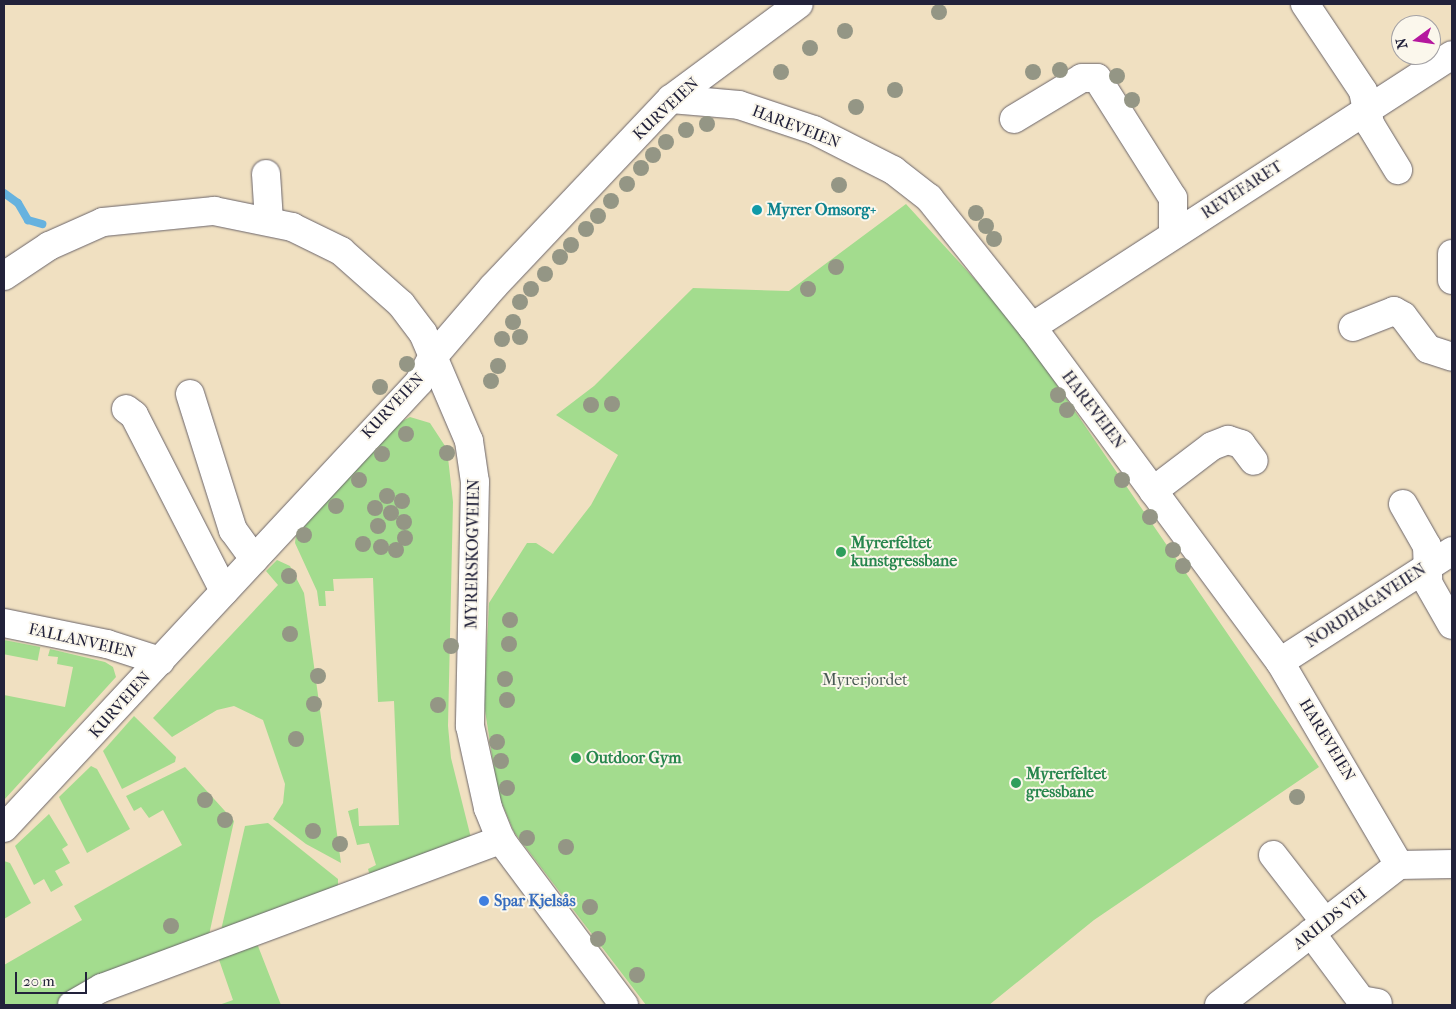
<!DOCTYPE html>
<html>
<head>
<meta charset="utf-8">
<style>
  body { margin:0 }
  #map { position:relative; width:1456px; height:1009px; overflow:hidden; background:#f0e0c1; font-family:"IM FELL French Canon",serif }
  div>[style] { position:absolute }
  [style*='--x'] { left:calc(var(--x)*1px); top:calc(var(--y)*1px); width:calc(var(--w)*1px); rotate:calc(var(--a)*1deg) }
  .green>* { inset:0; background:#a3dc8e; transform-origin:0 0 }
  .stream>* { height:8px; margin:-4px; padding:0 4px; transform-origin:4px; border-radius:4px; background:#66b2df }
  .roads { filter:drop-shadow(0 0 1px #6a646a) drop-shadow(0 0 1px #6a646a) }
  .minor>* { height:28px; margin:-14px; padding:0 14px; transform-origin:14px; border-radius:14px; background:#fff }
  .trees>* { width:16px; height:16px; margin:-8px; border-radius:50%; background:#949685 }
  .dots>* { width:14px; height:14px; translate:-50% -50%; box-sizing:border-box; border:2px solid #fbf7ec; border-radius:50% }
  span { translate:-50% -50%; white-space:nowrap; text-align:center; line-height:1.15; -webkit-text-stroke:4px #fbf7ec; paint-order:stroke }
  .street-label { font-size:16px; color:#22223b }
  .culture-label { font-size:16px; color:#0d838f; font-weight:700 }
  .left { translate:0 -50%; text-align:left }
  .leisure-label { font-size:16px; color:#27864d; font-weight:700 }
  .park-label { font-size:16px; color:#495a54 }
  .shop-label { font-size:16px; color:#366cbe; font-weight:700 }
  .frame { position:absolute; inset:0; border:5px solid #22223b; pointer-events:none }
  .north { position:absolute; left:1391px; top:15px; width:50px; height:50px; box-sizing:border-box; background:#fbf7ec; border:1px solid #a4a2a5; border-radius:50%; rotate:256deg; font-size:14px; font-weight:700; line-height:20px; text-align:center; color:#22223b }
  .north::after { content:''; display:block; margin:auto; width:18px; height:22px; background:#b5179e; clip-path:polygon(50% 0,100% 100%,50% 72%,0 100%) }
  .scale { position:absolute; left:15px; top:972px; width:72px; height:22px; box-sizing:border-box; border:2px solid #22223b; border-top:0; padding-left:6px; font-size:15px; line-height:18px; white-space:nowrap; color:#22223b; -webkit-text-stroke:4px #fbf7ec; paint-order:stroke }
</style>
</head>
<body>
<div id="map">
  <div class="green">
    <div style="clip-path:polygon(906px 204px,1013px 321px,1319px 767px,1094px 920px,989px 1005px,646px 1005px,514px 832px,498px 794px,484px 704px,489px 603px,527px 543px,536px 543px,553px 554px,591px 505px,618px 455px,556px 415px,594px 386px,693px 288px,789px 291px)"></div>
    <div style="clip-path:polygon(410px 417px,430px 423px,447px 449px,453px 502px,448px 726px,451px 758px,471px 838px,370px 876px,368px 869px,376px 865px,369px 843px,357px 845px,348px 811px,358px 808px,359px 826px,399px 825px,394px 701px,378px 702px,373px 578px,333px 579px,334px 591px,325px 591px,326px 606px,319px 606px,317px 591px,295px 543px,296px 535px,395px 425px)"></div>
    <div style="clip-path:polygon(277px 560px,290px 566px,304px 593px,341px 863px,306px 844px,273px 819px,283px 803px,285px 784px,263px 720px,234px 706px,217px 710px,172px 737px,153px 718px,278px 585px,266px 571px)"></div>
    <div style="left:4px;top:640px;width:37px;height:14px;rotate:11deg"></div>
    <div style="clip-path:polygon(50px 649px,105px 662px,113px 667px,116px 677px,4px 800px,4px 695px,65px 707px,73px 667px,57px 664px,58px 657px,48px 656px)"></div>
    <div style="clip-path:polygon(134px 716px,176px 757px,175px 762px,122px 789px,103px 751px)"></div>
    <div style="clip-path:polygon(91px 766px,97px 769px,130px 829px,87px 853px,59px 797px)"></div>
    <div style="clip-path:polygon(185px 767px,234px 821px,207px 944px,85px 990px,58px 1005px,4px 1005px,4px 965px,82px 920px,74px 906px,182px 845px,163px 810px,149px 818px,141px 807px,134px 811px,126px 796px)"></div>
    <div style="clip-path:polygon(49px 814px,68px 845px,62px 849px,70px 863px,55px 871px,63px 885px,51px 892px,44px 879px,34px 885px,15px 846px)"></div>
    <div style="clip-path:polygon(268px 823px,338px 879px,338px 892px,219px 939px,245px 826px)"></div>
    <div style="clip-path:polygon(4px 861px,10px 863px,31px 903px,4px 919px)"></div>
    <div style="clip-path:polygon(248px 942px,258px 946px,281px 1005px,219px 1005px,233px 1000px,217px 954px)"></div>
  </div>
  <div class="stream">
    <div style="--x:4;--y:193;--w:17;--a:36"></div>
    <div style="--x:18;--y:203;--w:20;--a:60"></div>
    <div style="--x:28;--y:220;--w:15;--a:16"></div>
  </div>
  <div class="roads">
    <div class="minor">
      <div style="--x:1305;--y:4;--w:105;--a:56.3"></div>
      <div style="--x:1363;--y:91;--w:34;--a:78"></div>
      <div style="--x:1370;--y:124;--w:54;--a:58.7"></div>
      <div style="--x:671;--y:99;--w:68;--a:5"></div>
      <div style="--x:739;--y:105;--w:79;--a:18.4"></div>
      <div style="--x:814;--y:130;--w:89;--a:26.9"></div>
      <div style="--x:893;--y:170;--w:46;--a:37.9"></div>
      <div style="--x:929;--y:198;--w:165;--a:51.4"></div>
      <div style="--x:1032;--y:327;--w:417;--a:53.5"></div>
      <div style="--x:1280;--y:662;--w:235;--a:59.6"></div>
      <div style="--x:1014;--y:119;--w:79;--a:-31.1"></div>
      <div style="--x:1082;--y:78;--w:15;--a:0"></div>
      <div style="--x:1097;--y:78;--w:142;--a:57.7"></div>
      <div style="--x:1173;--y:198;--w:37;--a:90"></div>
      <div style="--x:266;--y:174;--w:47;--a:86.3"></div>
      <div style="--x:1452;--y:254;--w:26;--a:90"></div>
      <div style="--x:4;--y:276;--w:54;--a:-33.7"></div>
      <div style="--x:49;--y:246;--w:59;--a:-24"></div>
      <div style="--x:103;--y:222;--w:112;--a:-5.7"></div>
      <div style="--x:214;--y:211;--w:80;--a:11.6"></div>
      <div style="--x:292;--y:227;--w:55;--a:26.1"></div>
      <div style="--x:341;--y:251;--w:80;--a:41.5"></div>
      <div style="--x:401;--y:304;--w:36;--a:53"></div>
      <div style="--x:423;--y:333;--w:117;--a:66.9"></div>
      <div style="--x:469;--y:441;--w:41;--a:81.7"></div>
      <div style="--x:475;--y:482;--w:244;--a:91.2"></div>
      <div style="--x:470;--y:726;--w:84;--a:77.6"></div>
      <div style="--x:488;--y:808;--w:35;--a:68"></div>
      <div style="--x:501;--y:840;--w:206;--a:53.3"></div>
      <div style="--x:1032;--y:327;--w:500;--a:-32.93"></div>
      <div style="--x:1353;--y:327;--w:44;--a:-21.3"></div>
      <div style="--x:1394;--y:311;--w:10;--a:29"></div>
      <div style="--x:1403;--y:316;--w:41;--a:52.9"></div>
      <div style="--x:1428;--y:349;--w:25;--a:18"></div>
      <div style="--x:190;--y:394;--w:143;--a:72.5"></div>
      <div style="--x:233;--y:530;--w:36;--a:54"></div>
      <div style="--x:126;--y:409;--w:10;--a:37"></div>
      <div style="--x:134;--y:415;--w:198;--a:62.9"></div>
      <div style="--x:1153;--y:491;--w:74;--a:-37.3"></div>
      <div style="--x:1212;--y:446;--w:17;--a:-21"></div>
      <div style="--x:1228;--y:440;--w:14;--a:17"></div>
      <div style="--x:1241;--y:444;--w:21;--a:53"></div>
      <div style="--x:1403;--y:504;--w:48;--a:60.3"></div>
      <div style="--x:1427;--y:546;--w:37;--a:88"></div>
      <div style="--x:1428;--y:583;--w:48;--a:60.3"></div>
      <div style="--x:4;--y:623;--w:105;--a:11.5"></div>
      <div style="--x:107;--y:644;--w:56;--a:17.8"></div>
      <div style="--x:1280;--y:662;--w:205;--a:-32.8"></div>
      <div style="--x:4;--y:828;--w:609;--a:-47.06"></div>
      <div style="--x:419;--y:382;--w:27;--a:-62"></div>
      <div style="--x:432;--y:358;--w:94;--a:-49.3"></div>
      <div style="--x:493;--y:287;--w:259;--a:-46.6"></div>
      <div style="--x:671;--y:99;--w:159;--a:-36.6"></div>
      <div style="--x:1273;--y:855;--w:85;--a:52.2"></div>
      <div style="--x:1311;--y:933;--w:84;--a:53.3"></div>
      <div style="--x:1361;--y:1000;--w:17;--a:10"></div>
      <div style="--x:72;--y:1005;--w:34;--a:-30"></div>
      <div style="--x:102;--y:988;--w:426;--a:-20.4"></div>
      <div style="--x:1219;--y:1005;--w:228;--a:-37.9"></div>
      <div style="--x:1399;--y:865;--w:53;--a:-1.1"></div>
    </div>
  </div>
  <div class="trees">
    <div style="left:939px;top:12px"></div>
    <div style="left:845px;top:31px"></div>
    <div style="left:810px;top:48px"></div>
    <div style="left:1060px;top:70px"></div>
    <div style="left:781px;top:72px"></div>
    <div style="left:1033px;top:72px"></div>
    <div style="left:1117px;top:76px"></div>
    <div style="left:895px;top:90px"></div>
    <div style="left:1132px;top:100px"></div>
    <div style="left:856px;top:107px"></div>
    <div style="left:707px;top:124px"></div>
    <div style="left:686px;top:130px"></div>
    <div style="left:666px;top:142px"></div>
    <div style="left:653px;top:155px"></div>
    <div style="left:641px;top:168px"></div>
    <div style="left:627px;top:184px"></div>
    <div style="left:839px;top:185px"></div>
    <div style="left:611px;top:201px"></div>
    <div style="left:976px;top:213px"></div>
    <div style="left:598px;top:216px"></div>
    <div style="left:986px;top:226px"></div>
    <div style="left:586px;top:229px"></div>
    <div style="left:994px;top:239px"></div>
    <div style="left:571px;top:245px"></div>
    <div style="left:560px;top:257px"></div>
    <div style="left:836px;top:267px"></div>
    <div style="left:545px;top:274px"></div>
    <div style="left:531px;top:289px"></div>
    <div style="left:808px;top:289px"></div>
    <div style="left:520px;top:302px"></div>
    <div style="left:513px;top:322px"></div>
    <div style="left:520px;top:337px"></div>
    <div style="left:502px;top:339px"></div>
    <div style="left:407px;top:364px"></div>
    <div style="left:498px;top:366px"></div>
    <div style="left:491px;top:381px"></div>
    <div style="left:380px;top:387px"></div>
    <div style="left:1058px;top:395px"></div>
    <div style="left:612px;top:404px"></div>
    <div style="left:591px;top:405px"></div>
    <div style="left:1067px;top:410px"></div>
    <div style="left:406px;top:434px"></div>
    <div style="left:447px;top:453px"></div>
    <div style="left:382px;top:454px"></div>
    <div style="left:359px;top:480px"></div>
    <div style="left:1122px;top:480px"></div>
    <div style="left:387px;top:496px"></div>
    <div style="left:402px;top:501px"></div>
    <div style="left:336px;top:506px"></div>
    <div style="left:375px;top:508px"></div>
    <div style="left:391px;top:513px"></div>
    <div style="left:1150px;top:517px"></div>
    <div style="left:404px;top:522px"></div>
    <div style="left:378px;top:526px"></div>
    <div style="left:304px;top:535px"></div>
    <div style="left:405px;top:538px"></div>
    <div style="left:363px;top:544px"></div>
    <div style="left:381px;top:547px"></div>
    <div style="left:396px;top:550px"></div>
    <div style="left:1173px;top:550px"></div>
    <div style="left:1183px;top:566px"></div>
    <div style="left:289px;top:576px"></div>
    <div style="left:510px;top:620px"></div>
    <div style="left:290px;top:634px"></div>
    <div style="left:509px;top:644px"></div>
    <div style="left:451px;top:646px"></div>
    <div style="left:318px;top:676px"></div>
    <div style="left:505px;top:679px"></div>
    <div style="left:507px;top:700px"></div>
    <div style="left:314px;top:704px"></div>
    <div style="left:438px;top:705px"></div>
    <div style="left:296px;top:739px"></div>
    <div style="left:497px;top:742px"></div>
    <div style="left:501px;top:761px"></div>
    <div style="left:507px;top:788px"></div>
    <div style="left:1297px;top:797px"></div>
    <div style="left:205px;top:800px"></div>
    <div style="left:225px;top:820px"></div>
    <div style="left:313px;top:831px"></div>
    <div style="left:527px;top:838px"></div>
    <div style="left:340px;top:844px"></div>
    <div style="left:566px;top:847px"></div>
    <div style="left:590px;top:907px"></div>
    <div style="left:171px;top:926px"></div>
    <div style="left:598px;top:939px"></div>
    <div style="left:637px;top:975px"></div>
  </div>
  <div class="dots">
    <div style="left:757px;top:210px;background:#0f9aa8"></div>
    <div style="left:841px;top:552px;background:#2e9e5b"></div>
    <div style="left:576px;top:758px;background:#2e9e5b"></div>
    <div style="left:1016px;top:783px;background:#2e9e5b"></div>
    <div style="left:484px;top:901px;background:#3f7fe0"></div>
  </div>
  <div class="street-label">
    <span style="left:666px;top:109px;rotate:-43deg">KURVEIEN</span>
    <span style="left:796px;top:127px;rotate:21deg">HAREVEIEN</span>
    <span style="left:1242px;top:190px;rotate:-33deg">REVEFARET</span>
    <span style="left:393px;top:406px;rotate:-47deg">KURVEIEN</span>
    <span style="left:1093px;top:410px;rotate:53deg">HAREVEIEN</span>
    <span style="left:473px;top:554px;rotate:-89deg">MYRERSKOGVEIEN</span>
    <span style="left:1366px;top:606px;rotate:-33deg">NORDHAGAVEIEN</span>
    <span style="left:82px;top:641px;rotate:13deg">FALLANVEIEN</span>
    <span style="left:120px;top:705px;rotate:-48deg">KURVEIEN</span>
    <span style="left:1327px;top:740px;rotate:59deg">HAREVEIEN</span>
    <span style="left:1330px;top:919px;rotate:-38deg">ARILDS VEI</span>
  </div>
  <div class="culture-label">
    <span class="left" style="left:767px;top:210px">Myrer Omsorg+</span>
  </div>
  <div class="leisure-label">
    <span class="left" style="left:851px;top:552px">Myrerfeltet<br>kunstgressbane</span>
    <span class="left" style="left:586px;top:758px">Outdoor Gym</span>
    <span class="left" style="left:1026px;top:783px">Myrerfeltet<br>gressbane</span>
  </div>
  <div class="park-label">
    <span style="left:865px;top:680px">Myrerjordet</span>
  </div>
  <div class="shop-label">
    <span class="left" style="left:494px;top:901px">Spar Kjelsås</span>
  </div>
  <div class="frame"></div>
  <div class="north">N</div>
  <div class="scale">20 m</div>
</div>
</body>
</html>
